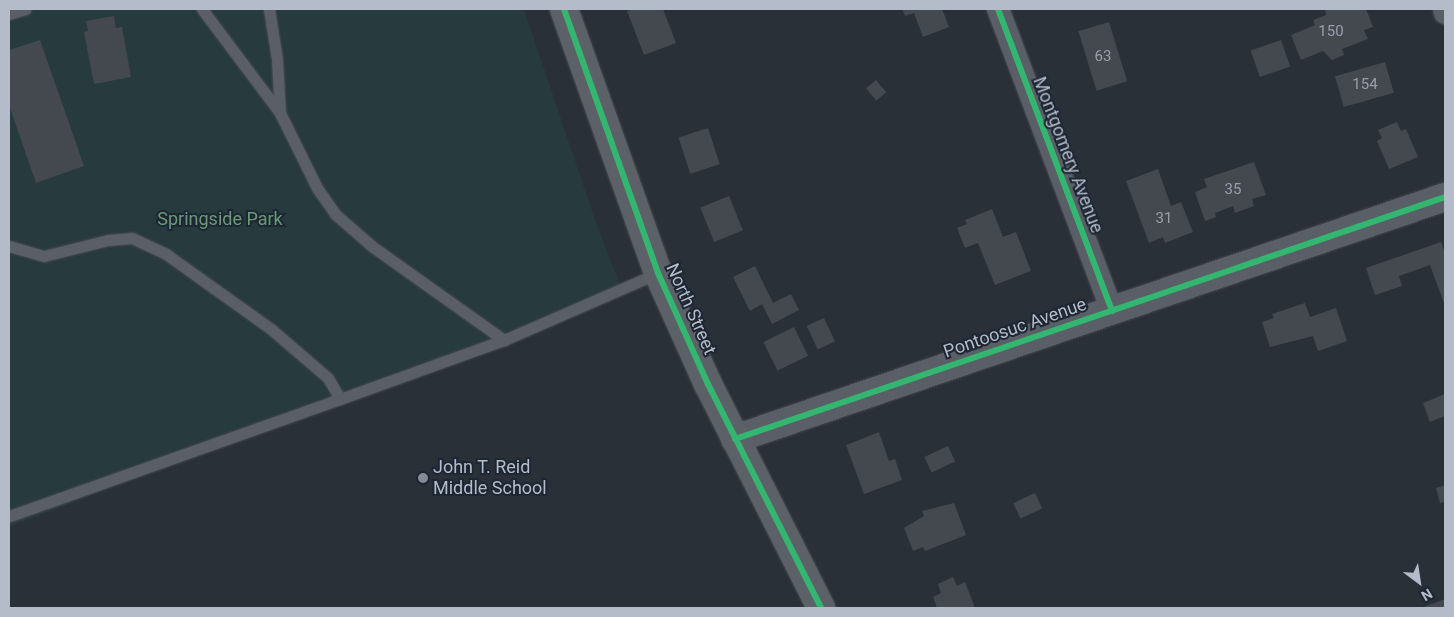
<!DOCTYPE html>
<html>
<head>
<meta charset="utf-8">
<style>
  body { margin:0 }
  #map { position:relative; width:1454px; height:617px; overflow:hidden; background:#2a3038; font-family:Roboto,sans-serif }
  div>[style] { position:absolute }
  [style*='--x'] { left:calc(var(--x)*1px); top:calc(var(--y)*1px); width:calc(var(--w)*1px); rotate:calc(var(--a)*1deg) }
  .green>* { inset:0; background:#273a3e }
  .building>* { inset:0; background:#444950; transform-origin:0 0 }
  .roads { filter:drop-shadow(0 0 1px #484c53) drop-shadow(0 0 1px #484c53) }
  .service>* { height:11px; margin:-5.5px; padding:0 5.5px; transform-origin:5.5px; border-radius:5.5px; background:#5a5e66 }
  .minor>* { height:22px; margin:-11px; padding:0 11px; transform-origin:11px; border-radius:11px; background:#5a5e66 }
  .tertiary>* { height:28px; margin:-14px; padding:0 14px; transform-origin:14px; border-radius:14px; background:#5a5e66 }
  .primary>* { height:28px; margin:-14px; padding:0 14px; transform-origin:14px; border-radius:14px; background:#5c6168 }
  .cycleway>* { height:6px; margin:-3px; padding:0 3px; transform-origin:3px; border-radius:3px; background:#33b770 }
  .dots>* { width:14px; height:14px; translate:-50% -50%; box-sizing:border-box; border:2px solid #1d2633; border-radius:50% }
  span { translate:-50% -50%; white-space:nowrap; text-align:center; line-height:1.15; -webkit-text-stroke:4px #1d2633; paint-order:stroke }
  .number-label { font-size:15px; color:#989fab }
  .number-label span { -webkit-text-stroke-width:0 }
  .street-label { font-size:18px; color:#b4bcc9 }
  .park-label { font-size:18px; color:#6b9a76 }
  .poi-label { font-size:18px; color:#b4bcc9 }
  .left { translate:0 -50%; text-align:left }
  .frame { position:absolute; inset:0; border:10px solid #b4bcc9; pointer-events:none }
  .north { position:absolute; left:1394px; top:557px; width:50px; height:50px; -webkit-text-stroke:4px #1d2633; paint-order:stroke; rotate:149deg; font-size:14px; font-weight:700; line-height:20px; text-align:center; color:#b4bcc9 }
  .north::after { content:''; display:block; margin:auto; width:18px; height:22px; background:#b4bcc9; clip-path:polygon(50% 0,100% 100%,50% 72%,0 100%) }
</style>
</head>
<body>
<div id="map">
  <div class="green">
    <div style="clip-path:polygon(9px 9px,524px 9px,595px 220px,622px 290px,9px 527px)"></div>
  </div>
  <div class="building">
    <div style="clip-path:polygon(634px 9px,663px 9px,676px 43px,644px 55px,627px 11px)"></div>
    <div style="clip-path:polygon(902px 9px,942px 9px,949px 27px,923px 37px,914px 13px,905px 16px)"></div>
    <div style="clip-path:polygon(1325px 9px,1366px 9px,1373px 27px,1364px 30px,1368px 39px,1342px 49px,1344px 55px,1332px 60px,1323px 51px,1301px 60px,1291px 35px,1315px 25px,1313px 20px,1326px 15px)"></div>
    <div style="clip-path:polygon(114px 16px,116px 28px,122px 27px,131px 77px,94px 84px,84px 32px,88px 31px,86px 21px)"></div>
    <div style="left:1109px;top:22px;width:62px;height:32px;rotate:73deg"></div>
    <div style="clip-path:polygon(40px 40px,84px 166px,36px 183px,9px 105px,9px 50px)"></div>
    <div style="left:1281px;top:40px;width:28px;height:32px;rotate:71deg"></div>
    <div style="left:1385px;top:62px;width:32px;height:52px;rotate:74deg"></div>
    <div style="left:876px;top:80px;width:16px;height:13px;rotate:50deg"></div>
    <div style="clip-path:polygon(1397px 122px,1401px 131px,1406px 129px,1418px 157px,1389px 169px,1377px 141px,1382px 138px,1378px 130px)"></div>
    <div style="left:708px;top:128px;width:38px;height:31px;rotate:72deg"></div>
    <div style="clip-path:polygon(1254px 162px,1266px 195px,1252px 199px,1254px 206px,1235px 213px,1233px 206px,1215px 213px,1216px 217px,1205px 221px,1195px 192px,1207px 187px,1204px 179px)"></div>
    <div style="clip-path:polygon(1158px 169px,1171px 206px,1181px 202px,1193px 232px,1165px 243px,1163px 237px,1149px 243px,1126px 181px)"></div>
    <div style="left:729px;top:196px;width:37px;height:31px;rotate:68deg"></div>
    <div style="clip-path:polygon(992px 209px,1003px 237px,1016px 232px,1031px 271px,995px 285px,978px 243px,965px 248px,957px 228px,967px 224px,965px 220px)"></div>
    <div style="clip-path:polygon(1441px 242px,1445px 253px,1445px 306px,1430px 265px,1399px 276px,1402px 286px,1375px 295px,1366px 268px)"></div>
    <div style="clip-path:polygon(755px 266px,773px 303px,791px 294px,799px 310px,772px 324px,762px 304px,750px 311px,733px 277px)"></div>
    <div style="clip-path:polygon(1305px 303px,1310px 317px,1336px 308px,1347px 341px,1318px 351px,1313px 336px,1270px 347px,1262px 322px,1274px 318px,1272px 314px)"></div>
    <div style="left:824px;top:318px;width:26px;height:19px;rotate:65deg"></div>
    <div style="left:794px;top:327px;width:32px;height:34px;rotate:64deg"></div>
    <div style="clip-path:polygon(1445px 394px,1445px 416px,1430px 422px,1423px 403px)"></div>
    <div style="clip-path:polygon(879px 432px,889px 461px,895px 459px,902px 480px,864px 494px,846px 445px)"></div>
    <div style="left:948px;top:446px;width:17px;height:26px;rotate:65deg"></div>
    <div style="clip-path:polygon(1445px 485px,1445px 502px,1440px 503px,1436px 488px)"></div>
    <div style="left:1035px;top:493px;width:17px;height:24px;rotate:65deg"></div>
    <div style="clip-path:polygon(954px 503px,966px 535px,925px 551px,923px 547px,913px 551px,904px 528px,924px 516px,922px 511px)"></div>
    <div style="clip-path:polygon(953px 577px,957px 586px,965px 582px,975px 608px,937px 608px,933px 597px,941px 593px,938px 584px)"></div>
    <div style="clip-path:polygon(1445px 599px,1445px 608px,1421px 608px)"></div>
  </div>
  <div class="roads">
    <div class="service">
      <div style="--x:202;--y:9;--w:130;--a:53.1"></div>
      <div style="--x:280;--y:113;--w:54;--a:-93.2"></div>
      <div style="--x:277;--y:59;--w:51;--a:-99.1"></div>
      <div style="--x:9;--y:14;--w:17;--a:-17"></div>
      <div style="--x:280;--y:113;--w:84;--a:63.7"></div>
      <div style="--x:317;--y:188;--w:32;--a:55"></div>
      <div style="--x:335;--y:214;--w:50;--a:41"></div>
      <div style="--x:373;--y:247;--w:161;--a:35.4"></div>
      <div style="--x:9;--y:246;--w:36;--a:16"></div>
      <div style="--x:44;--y:256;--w:66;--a:-14"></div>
      <div style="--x:108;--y:240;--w:24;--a:-5"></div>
      <div style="--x:132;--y:238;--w:38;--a:25"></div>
      <div style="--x:166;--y:254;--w:129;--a:35.5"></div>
      <div style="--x:271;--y:329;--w:75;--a:40.7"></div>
      <div style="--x:328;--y:378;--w:24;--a:60"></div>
      <div style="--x:340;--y:399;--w:351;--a:160.5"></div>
      <div style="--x:340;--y:399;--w:174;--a:-19.8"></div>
      <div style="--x:504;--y:340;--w:168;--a:-23.5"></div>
    </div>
    <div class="minor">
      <div style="--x:998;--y:9;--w:323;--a:69.3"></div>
      <div style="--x:1444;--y:9;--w:4;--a:76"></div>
    </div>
    <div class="tertiary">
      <div style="--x:735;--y:439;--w:750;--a:-18.82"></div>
    </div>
    <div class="primary">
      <div style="--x:564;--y:9;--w:280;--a:70.4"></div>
      <div style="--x:658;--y:273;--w:122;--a:65.8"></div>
      <div style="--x:708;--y:384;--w:251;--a:63.2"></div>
    </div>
  </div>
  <div class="cycleway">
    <div style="--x:564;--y:9;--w:280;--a:70.4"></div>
    <div style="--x:658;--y:273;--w:122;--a:65.8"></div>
    <div style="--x:708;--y:384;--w:251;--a:63.2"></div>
    <div style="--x:998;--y:9;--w:323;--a:69.3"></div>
    <div style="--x:735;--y:439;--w:750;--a:-18.82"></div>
  </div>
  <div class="dots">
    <div style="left:423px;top:478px;background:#848b96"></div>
  </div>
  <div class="number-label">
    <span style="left:1331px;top:32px">150</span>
    <span style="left:1103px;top:57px">63</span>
    <span style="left:1365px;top:85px">154</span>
    <span style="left:1233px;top:190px">35</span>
    <span style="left:1164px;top:219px">31</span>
  </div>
  <div class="street-label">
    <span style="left:1068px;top:155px;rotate:69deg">Montgomery Avenue</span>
    <span style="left:691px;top:309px;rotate:66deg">North Street</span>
    <span style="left:1015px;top:328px;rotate:-19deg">Pontoosuc Avenue</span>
  </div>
  <div class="park-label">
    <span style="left:220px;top:219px">Springside Park</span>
  </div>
  <div class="poi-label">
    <span class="left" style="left:433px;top:478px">John T. Reid<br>Middle School</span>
  </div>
  <div class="frame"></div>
  <div class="north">N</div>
</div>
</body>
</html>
